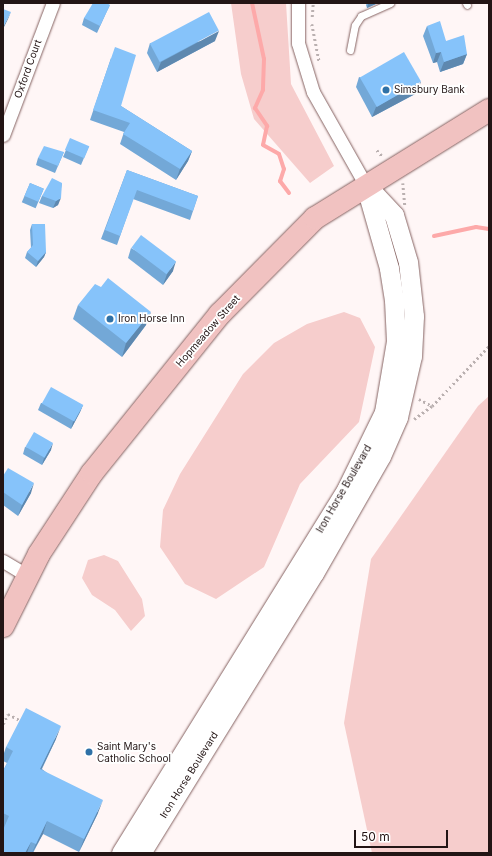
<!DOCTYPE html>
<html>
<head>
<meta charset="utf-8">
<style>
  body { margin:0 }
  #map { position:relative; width:492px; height:856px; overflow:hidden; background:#fff6f6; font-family:Inter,sans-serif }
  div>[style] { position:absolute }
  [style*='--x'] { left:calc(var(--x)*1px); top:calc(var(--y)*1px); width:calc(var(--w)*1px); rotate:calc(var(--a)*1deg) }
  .green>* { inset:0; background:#f6cdcc }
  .stream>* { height:4px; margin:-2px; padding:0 2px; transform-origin:2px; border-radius:2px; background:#fda9a9 }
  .path>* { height:2.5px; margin-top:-1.25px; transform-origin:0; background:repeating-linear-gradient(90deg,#bab0b0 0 2px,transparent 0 5px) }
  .roads { filter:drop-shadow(0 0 1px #866362) drop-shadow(0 0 1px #866362) }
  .lane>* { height:7px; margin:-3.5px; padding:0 3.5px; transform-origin:3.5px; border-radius:3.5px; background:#fff }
  .street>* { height:13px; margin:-6.5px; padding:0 6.5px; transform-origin:6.5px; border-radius:6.5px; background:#fff }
  .secondary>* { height:19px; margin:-9.5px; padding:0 9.5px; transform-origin:9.5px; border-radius:9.5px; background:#fff }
  .highway>* { height:22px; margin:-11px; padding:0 11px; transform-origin:11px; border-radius:11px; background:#f1c2c1 }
  .wall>* { inset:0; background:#73a8d7; transform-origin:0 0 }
  .shaded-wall>* { inset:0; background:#5e88af }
  .building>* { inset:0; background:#86c3fa; transform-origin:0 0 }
  .dots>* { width:11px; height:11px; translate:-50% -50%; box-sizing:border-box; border:2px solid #fff; border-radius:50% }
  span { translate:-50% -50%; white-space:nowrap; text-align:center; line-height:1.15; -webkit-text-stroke:3.5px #fff; paint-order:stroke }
  .street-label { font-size:10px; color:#231515 }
  .poi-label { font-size:10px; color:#231515 }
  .left { translate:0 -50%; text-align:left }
  .frame { position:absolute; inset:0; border:4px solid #231515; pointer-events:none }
  .scale { position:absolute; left:354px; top:830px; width:94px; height:18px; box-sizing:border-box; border:2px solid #231515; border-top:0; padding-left:5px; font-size:12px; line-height:14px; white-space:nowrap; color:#231515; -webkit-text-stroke:3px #fff; paint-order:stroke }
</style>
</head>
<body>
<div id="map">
  <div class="green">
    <div style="clip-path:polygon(231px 3px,286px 3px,291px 84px,334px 166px,310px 183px,254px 119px,241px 74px)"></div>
    <div style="clip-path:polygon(344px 312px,360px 318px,375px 347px,359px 422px,300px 484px,264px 567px,216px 599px,185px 584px,160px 547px,163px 510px,180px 474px,243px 374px,274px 343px,307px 324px)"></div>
    <div style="clip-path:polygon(489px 396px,489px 853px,372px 853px,344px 723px,371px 559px,478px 406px)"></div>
    <div style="clip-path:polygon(104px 555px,118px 561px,142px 599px,145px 616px,131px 631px,115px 610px,92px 595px,82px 578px,88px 560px)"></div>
  </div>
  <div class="stream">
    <div style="--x:252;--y:3;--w:57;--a:77.9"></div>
    <div style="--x:264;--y:59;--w:31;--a:92"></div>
    <div style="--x:263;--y:90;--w:20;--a:114"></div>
    <div style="--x:255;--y:108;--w:22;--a:56"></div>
    <div style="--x:267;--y:126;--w:19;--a:102"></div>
    <div style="--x:263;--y:145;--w:18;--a:29"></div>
    <div style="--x:279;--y:154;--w:16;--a:72"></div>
    <div style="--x:284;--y:169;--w:13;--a:108"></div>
    <div style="--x:280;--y:181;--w:15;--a:53"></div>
    <div style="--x:434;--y:236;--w:43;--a:-12.1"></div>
    <div style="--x:476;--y:227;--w:13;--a:9"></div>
  </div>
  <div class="path">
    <div style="--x:312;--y:17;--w:14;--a:-86"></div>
    <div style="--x:312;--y:24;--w:38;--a:79"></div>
    <div style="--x:377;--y:150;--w:9;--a:49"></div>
    <div style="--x:403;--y:183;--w:22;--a:85"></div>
    <div style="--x:419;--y:399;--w:15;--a:28"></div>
    <div style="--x:414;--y:419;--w:22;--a:-36"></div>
    <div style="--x:432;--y:406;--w:83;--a:-46.5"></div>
    <div style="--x:3;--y:724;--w:11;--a:-63"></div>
    <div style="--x:8;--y:714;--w:16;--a:27"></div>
  </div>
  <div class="roads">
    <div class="lane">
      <div style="--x:466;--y:3;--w:2;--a:63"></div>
      <div style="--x:350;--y:50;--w:25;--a:-79"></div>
      <div style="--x:355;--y:25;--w:11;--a:-56"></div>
      <div style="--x:361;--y:16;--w:32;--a:-24"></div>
    </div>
    <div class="street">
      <div style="--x:298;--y:3;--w:40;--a:90"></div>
      <div style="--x:298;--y:43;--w:51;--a:73"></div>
      <div style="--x:313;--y:92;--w:106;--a:60.5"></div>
      <div style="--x:3;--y:135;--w:141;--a:-69.3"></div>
      <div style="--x:3;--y:561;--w:29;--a:31"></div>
    </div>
    <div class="secondary">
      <div style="--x:121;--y:853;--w:427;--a:-58.2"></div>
      <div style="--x:346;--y:490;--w:87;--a:-64"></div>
      <div style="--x:384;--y:412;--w:72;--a:-80.4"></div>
      <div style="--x:396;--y:341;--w:41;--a:-92.8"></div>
      <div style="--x:394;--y:300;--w:32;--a:-99"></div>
      <div style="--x:389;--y:268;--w:84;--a:-105.9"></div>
      <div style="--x:141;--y:853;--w:329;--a:-58.3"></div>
      <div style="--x:314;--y:573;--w:135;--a:-60.2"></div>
      <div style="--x:381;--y:456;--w:43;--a:-66.4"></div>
      <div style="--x:398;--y:417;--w:63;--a:-77.1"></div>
      <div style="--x:412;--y:356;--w:40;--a:-87.1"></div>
      <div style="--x:414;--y:316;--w:54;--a:-96.3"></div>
      <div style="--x:408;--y:262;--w:49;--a:-106.6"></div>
      <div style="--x:394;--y:215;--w:42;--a:-133.1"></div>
    </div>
    <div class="highway">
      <div style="--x:3;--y:626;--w:80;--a:-63.4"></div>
      <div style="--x:39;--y:554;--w:97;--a:-56.8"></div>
      <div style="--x:92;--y:473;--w:204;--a:-51.2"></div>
      <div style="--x:220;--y:314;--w:135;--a:-45.3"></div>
      <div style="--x:315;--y:218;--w:205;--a:-31.8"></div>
    </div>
  </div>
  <div class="wall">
    <div style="clip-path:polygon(367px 3px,378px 3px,367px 8px,366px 5px)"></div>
    <div style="clip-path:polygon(110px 5px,107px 11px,97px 33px,82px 25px,84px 18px)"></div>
    <div style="clip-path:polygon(427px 26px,446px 41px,467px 54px,463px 64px,440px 72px,437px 62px,433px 63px,423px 36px)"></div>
    <div style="clip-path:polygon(215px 41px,157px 72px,147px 53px,150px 43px)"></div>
    <div style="clip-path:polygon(111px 58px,121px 106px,192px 151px,188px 161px,176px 180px,120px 144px,124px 132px,90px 120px)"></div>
    <div style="clip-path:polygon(359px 77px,417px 93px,372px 117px,356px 87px)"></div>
    <div style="clip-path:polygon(89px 146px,81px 165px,63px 157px,66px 150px)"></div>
    <div style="clip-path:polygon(64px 152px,55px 173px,36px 165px,38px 158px)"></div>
    <div style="clip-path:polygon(127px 170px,198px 196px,190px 220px,133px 199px,117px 245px,101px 239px)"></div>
    <div style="left:30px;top:183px;width:15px;height:21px;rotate:23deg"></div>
    <div style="clip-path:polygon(62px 183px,58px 205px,53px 208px,39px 203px,42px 196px)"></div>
    <div style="clip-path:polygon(32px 224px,46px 252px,44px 257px,36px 267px,25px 258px,27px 252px,31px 248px,30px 230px)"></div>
    <div style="clip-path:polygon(131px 248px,173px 271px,163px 285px,128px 258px)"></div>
    <div style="clip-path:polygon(78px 305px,146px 325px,122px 357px,73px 319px)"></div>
    <div style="clip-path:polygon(41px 403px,83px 405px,80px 412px,71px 429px,38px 410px)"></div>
    <div style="clip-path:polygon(25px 447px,51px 450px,42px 465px,23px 454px)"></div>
    <div style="clip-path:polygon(3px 476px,31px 493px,18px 516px,3px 505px)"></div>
    <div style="clip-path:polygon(56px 739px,42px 769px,98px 813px,79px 852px,43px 834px,33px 853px,3px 853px,4px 829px,3px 829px,3px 771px,7px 763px,3px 761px,3px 756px,6px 747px)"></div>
  </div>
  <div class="shaded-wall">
    <div style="clip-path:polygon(371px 3px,378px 3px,367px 8px,368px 4px)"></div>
    <div style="clip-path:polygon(11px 12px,8px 19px,3px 29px,3px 27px)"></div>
    <div style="clip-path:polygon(219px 31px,215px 41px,157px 72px,161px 62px)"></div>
    <div style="clip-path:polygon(441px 52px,437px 62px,433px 63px,436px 53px)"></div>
    <div style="clip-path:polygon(467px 54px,463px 64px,440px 72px,444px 62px)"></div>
    <div style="clip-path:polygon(421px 82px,417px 93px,372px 117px,376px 107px)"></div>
    <div style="clip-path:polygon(192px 151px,188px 161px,176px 180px,180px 169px)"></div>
    <div style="clip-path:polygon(61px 198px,58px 205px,53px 208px,56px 201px)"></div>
    <div style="clip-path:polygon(46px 252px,44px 257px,36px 267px,38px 261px)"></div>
    <div style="clip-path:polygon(176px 261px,173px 271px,163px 285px,167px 274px)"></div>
    <div style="clip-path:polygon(151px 312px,146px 325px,122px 357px,126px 343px)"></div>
    <div style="clip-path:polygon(83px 405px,80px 412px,71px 429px,73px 422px)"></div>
    <div style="clip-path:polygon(53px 443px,51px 450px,42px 465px,44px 458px)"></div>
    <div style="clip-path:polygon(34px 483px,31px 493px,18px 516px,22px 505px)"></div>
    <div style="clip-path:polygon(61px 726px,56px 739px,35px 782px,40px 769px)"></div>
    <div style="clip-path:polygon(103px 800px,98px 813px,79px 852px,84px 839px)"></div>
    <div style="clip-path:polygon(47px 821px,43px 834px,32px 853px,36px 844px)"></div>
    <div style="clip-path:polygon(31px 842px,27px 853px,25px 853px)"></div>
  </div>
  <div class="building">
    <div style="clip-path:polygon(93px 3px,107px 3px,110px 5px,100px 26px,84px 18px)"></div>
    <div style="clip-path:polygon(3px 9px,11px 12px,3px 27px)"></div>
    <div style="left:209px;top:12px;width:21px;height:67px;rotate:62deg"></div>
    <div style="clip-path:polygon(440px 21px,446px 41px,464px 35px,467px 54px,444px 62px,441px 52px,436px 53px,427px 26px)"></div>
    <div style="clip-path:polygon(115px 47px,136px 55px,121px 106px,192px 151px,180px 169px,123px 134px,130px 123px,93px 110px)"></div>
    <div style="left:404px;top:52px;width:34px;height:51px;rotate:60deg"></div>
    <div style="left:70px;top:138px;width:21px;height:13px;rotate:23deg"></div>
    <div style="clip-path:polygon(44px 146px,64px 152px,58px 166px,38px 158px)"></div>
    <div style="clip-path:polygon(127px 170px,198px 196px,193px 211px,137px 190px,120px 236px,105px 230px)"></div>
    <div style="clip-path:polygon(52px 178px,62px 183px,61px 198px,56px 201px,42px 196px)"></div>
    <div style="left:30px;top:183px;width:15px;height:14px;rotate:23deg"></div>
    <div style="clip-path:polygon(32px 224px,45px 224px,46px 252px,38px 261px,27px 252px,33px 245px)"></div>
    <div style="left:141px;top:235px;width:44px;height:16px;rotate:37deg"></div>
    <div style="clip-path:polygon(108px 278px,151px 312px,126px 343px,78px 305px,95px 284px,101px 287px)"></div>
    <div style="left:51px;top:387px;width:37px;height:19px;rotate:29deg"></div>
    <div style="left:34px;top:432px;width:22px;height:17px;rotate:30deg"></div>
    <div style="clip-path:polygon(8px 468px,34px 483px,22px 505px,3px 492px,3px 476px)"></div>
    <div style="clip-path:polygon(26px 708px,61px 726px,40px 769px,103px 800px,84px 839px,47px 821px,36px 844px,31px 842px,25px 853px,3px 853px,3px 830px,9px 816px,3px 813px,3px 771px,13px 751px,6px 747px)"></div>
  </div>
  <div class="dots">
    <div style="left:386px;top:90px;background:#2f71a7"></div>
    <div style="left:110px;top:319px;background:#2f71a7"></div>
    <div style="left:89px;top:752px;background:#2f71a7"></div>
  </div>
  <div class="street-label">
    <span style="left:28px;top:69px;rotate:-70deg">Oxford Court</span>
    <span style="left:208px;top:331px;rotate:-49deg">Hopmeadow Street</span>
    <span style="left:344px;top:489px;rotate:-60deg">Iron Horse Boulevard</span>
    <span style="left:189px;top:775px;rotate:-58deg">Iron Horse Boulevard</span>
  </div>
  <div class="poi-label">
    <span class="left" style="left:394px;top:90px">Simsbury Bank</span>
    <span class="left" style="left:118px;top:319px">Iron Horse Inn</span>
    <span class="left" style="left:97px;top:752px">Saint Mary's<br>Catholic School</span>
  </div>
  <div class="frame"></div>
  <div class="scale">50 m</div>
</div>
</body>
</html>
